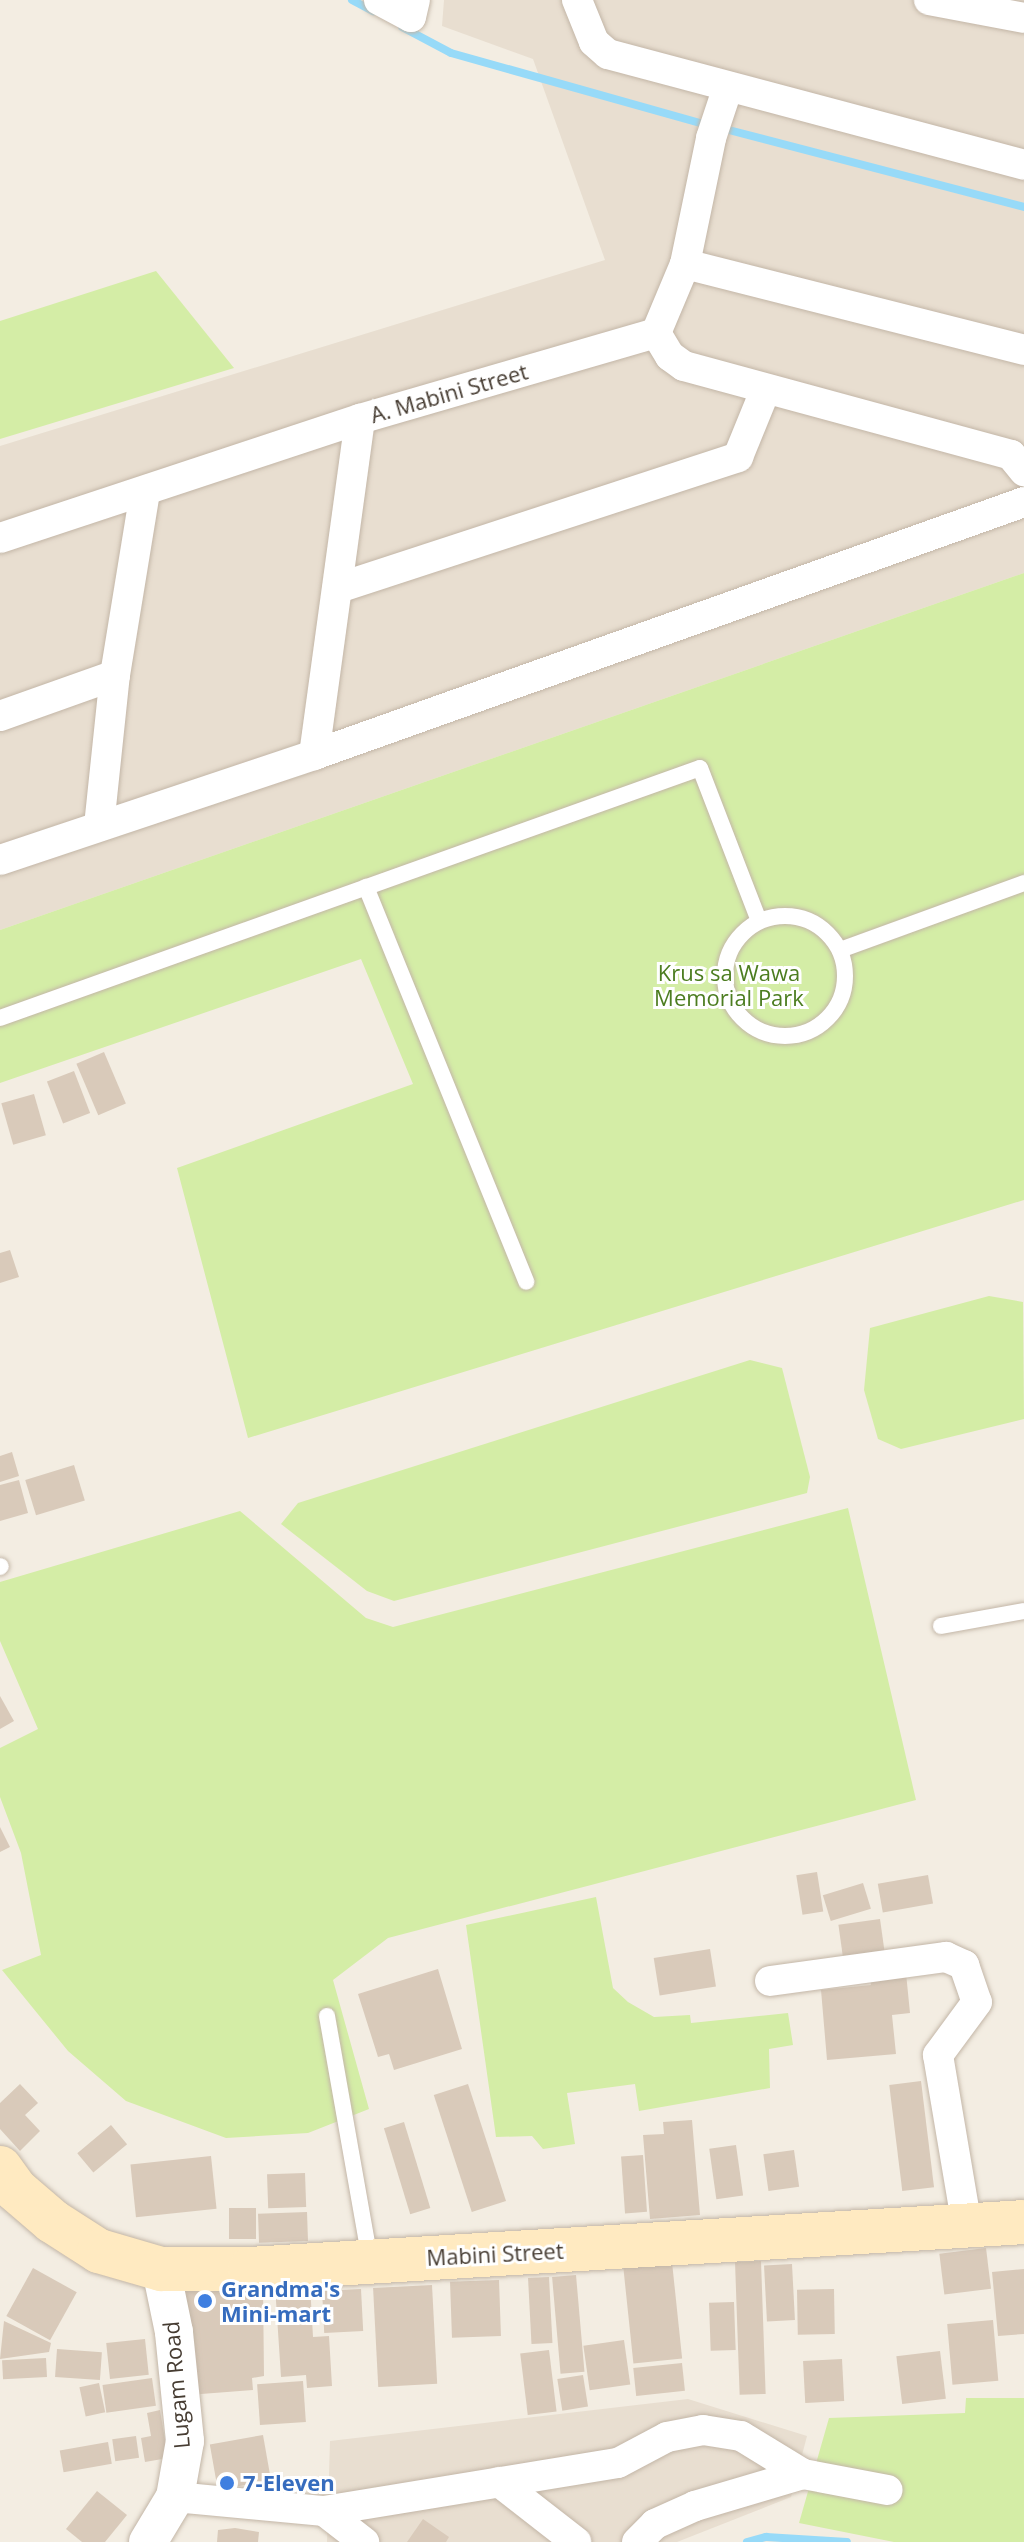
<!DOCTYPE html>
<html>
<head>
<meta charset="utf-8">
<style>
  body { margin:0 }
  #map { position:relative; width:1024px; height:2542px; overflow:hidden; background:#f3ede2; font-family:"Open Sans",sans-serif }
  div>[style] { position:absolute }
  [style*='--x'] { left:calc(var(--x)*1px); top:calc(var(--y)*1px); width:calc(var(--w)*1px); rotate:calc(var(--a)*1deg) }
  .residential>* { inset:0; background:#e8ded0 }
  .green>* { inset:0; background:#d4eda6 }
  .stream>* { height:8px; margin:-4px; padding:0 4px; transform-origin:4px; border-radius:4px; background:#97daf8 }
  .building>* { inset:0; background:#d9caba; transform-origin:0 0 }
  .roads { filter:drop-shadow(0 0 2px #c3b6a7) drop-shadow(0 0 2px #c3b6a7) }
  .service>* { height:16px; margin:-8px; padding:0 8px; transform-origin:8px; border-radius:8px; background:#fff }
  .service>.ring { margin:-8px; padding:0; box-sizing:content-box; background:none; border:16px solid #fff; border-radius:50% }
  .minor>* { height:30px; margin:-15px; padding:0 15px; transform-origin:15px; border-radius:15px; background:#fff }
  .tertiary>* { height:38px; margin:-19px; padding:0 19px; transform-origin:19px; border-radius:19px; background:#fff }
  .secondary>* { height:44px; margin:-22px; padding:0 22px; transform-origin:22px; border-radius:22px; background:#ffeac1 }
  .dots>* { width:22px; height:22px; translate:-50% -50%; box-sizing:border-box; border:4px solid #fff; border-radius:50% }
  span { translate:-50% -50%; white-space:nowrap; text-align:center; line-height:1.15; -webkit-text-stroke:6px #fff; paint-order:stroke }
  .street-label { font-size:22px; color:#463c32 }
  .park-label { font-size:22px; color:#4c7d20 }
  .shop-label { font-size:22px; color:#366cbe; font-weight:700 }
  .left { translate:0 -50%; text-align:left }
</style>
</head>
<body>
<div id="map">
  <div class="residential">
    <div style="clip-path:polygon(444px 0,1024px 0,1024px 573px,0 930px,0 446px,605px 260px,533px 59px,442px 26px)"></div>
    <div style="clip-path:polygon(688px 2399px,807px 2436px,791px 2497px,677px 2542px,327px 2542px,330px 2441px)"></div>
  </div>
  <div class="green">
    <div style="clip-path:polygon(156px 271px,234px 368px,0 439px,0 321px)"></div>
    <div style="clip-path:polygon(1024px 573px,1024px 1200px,248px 1438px,177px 1168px,413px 1084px,361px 959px,0 1083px,0 930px)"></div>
    <div style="clip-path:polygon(989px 1296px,1023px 1302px,1024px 1419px,901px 1449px,878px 1439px,864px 1390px,870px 1328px)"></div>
    <div style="clip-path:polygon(750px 1360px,782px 1368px,810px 1477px,807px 1493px,394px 1601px,367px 1591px,281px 1524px,298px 1503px)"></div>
    <div style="clip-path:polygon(848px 1508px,916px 1800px,388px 1938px,333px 1980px,369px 2109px,308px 2133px,226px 2138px,126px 2101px,68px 2051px,2px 1970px,41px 1955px,21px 1853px,0 1797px,0 1748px,38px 1729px,0 1641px,0 1582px,240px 1511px,366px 1618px,393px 1627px)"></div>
    <div style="clip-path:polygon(596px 1897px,613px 1988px,628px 2002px,654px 2017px,690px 2015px,691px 2023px,788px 2013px,793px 2045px,769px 2049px,770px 2088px,639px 2111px,635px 2084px,567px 2093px,575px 2144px,543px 2149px,532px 2136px,496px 2137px,466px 1925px)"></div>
    <div style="clip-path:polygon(966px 2398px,1024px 2398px,1024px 2542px,894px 2542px,799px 2523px,829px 2418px,965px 2413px)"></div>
  </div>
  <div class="stream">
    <div style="--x:352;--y:0;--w:24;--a:28"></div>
    <div style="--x:402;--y:27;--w:55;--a:28"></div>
    <div style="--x:451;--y:53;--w:267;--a:15.7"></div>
    <div style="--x:721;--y:128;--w:313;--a:14.6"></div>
    <div style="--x:747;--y:2542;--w:20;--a:-15"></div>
    <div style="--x:766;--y:2537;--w:81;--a:3.5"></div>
  </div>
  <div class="building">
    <div style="left:104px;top:1052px;width:56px;height:30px;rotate:67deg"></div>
    <div style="left:74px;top:1071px;width:45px;height:29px;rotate:69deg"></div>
    <div style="left:34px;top:1094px;width:43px;height:34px;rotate:74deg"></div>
    <div style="clip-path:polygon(10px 1250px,19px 1277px,0 1283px,0 1253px)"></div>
    <div style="clip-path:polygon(12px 1452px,19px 1476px,0 1482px,0 1456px)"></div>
    <div style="left:74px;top:1465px;width:37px;height:51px;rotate:73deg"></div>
    <div style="clip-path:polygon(19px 1480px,28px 1513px,0 1521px,0 1485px)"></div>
    <div style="clip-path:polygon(0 1696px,14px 1721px,0 1729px)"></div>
    <div style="clip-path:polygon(0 1827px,10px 1847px,0 1852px)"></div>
    <div style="left:817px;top:1872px;width:40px;height:21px;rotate:81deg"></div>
    <div style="left:928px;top:1875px;width:29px;height:51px;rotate:80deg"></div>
    <div style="left:863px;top:1883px;width:27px;height:42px;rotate:73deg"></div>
    <div style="left:880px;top:1919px;width:35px;height:42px;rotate:82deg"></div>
    <div style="left:710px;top:1949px;width:38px;height:57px;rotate:81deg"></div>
    <div style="clip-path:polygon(438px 1969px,462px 2049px,394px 2070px,389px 2054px,378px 2057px,358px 1994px)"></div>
    <div style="clip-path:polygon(906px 1973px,910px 2013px,892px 2015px,896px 2054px,827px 2060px,821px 1990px,871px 1985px,870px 1977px)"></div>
    <div style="left:921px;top:2081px;width:107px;height:32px;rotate:83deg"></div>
    <div style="clip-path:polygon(20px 2084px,38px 2103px,25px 2115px,40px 2131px,20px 2151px,0 2129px,0 2103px)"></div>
    <div style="left:468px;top:2084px;width:123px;height:36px;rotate:72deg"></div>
    <div style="clip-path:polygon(692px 2120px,700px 2215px,650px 2219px,643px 2135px,664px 2134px,663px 2122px)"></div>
    <div style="left:404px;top:2122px;width:90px;height:21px;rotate:73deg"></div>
    <div style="left:111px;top:2125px;width:25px;height:44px;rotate:50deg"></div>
    <div style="left:736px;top:2145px;width:51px;height:27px;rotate:82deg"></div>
    <div style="left:794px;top:2150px;width:37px;height:31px;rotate:82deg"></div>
    <div style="left:643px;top:2155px;width:57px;height:22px;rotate:86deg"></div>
    <div style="left:211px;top:2156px;width:53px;height:81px;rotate:84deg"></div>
    <div style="left:305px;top:2173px;width:34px;height:38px;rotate:88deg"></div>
    <div style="left:229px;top:2208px;width:27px;height:31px"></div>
    <div style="left:307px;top:2212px;width:29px;height:49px;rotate:88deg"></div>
    <div style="left:986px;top:2248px;width:41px;height:47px;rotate:83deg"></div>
    <div style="left:761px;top:2261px;width:133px;height:26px;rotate:88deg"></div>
    <div style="left:672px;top:2262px;width:97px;height:49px;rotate:84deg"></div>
    <div style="left:792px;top:2264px;width:56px;height:28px;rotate:87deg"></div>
    <div style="left:33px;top:2268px;width:50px;height:55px;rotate:29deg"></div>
    <div style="clip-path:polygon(1024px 2269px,1024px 2334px,998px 2336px,992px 2272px)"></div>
    <div style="left:576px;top:2275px;width:97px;height:24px;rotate:85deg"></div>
    <div style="left:549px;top:2277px;width:66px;height:21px;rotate:87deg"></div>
    <div style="left:499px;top:2280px;width:56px;height:49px;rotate:88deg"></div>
    <div style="clip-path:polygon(310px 2284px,313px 2337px,329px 2336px,332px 2386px,307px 2388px,306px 2375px,281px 2377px,275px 2286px)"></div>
    <div style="left:432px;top:2285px;width:99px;height:59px;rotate:87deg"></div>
    <div style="clip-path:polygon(263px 2287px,264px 2376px,252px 2378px,253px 2390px,188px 2395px,178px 2290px)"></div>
    <div style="left:361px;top:2289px;width:42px;height:39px;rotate:87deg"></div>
    <div style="left:834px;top:2289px;width:45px;height:37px;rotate:89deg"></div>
    <div style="left:734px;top:2302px;width:48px;height:25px;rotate:88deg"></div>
    <div style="left:993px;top:2320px;width:61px;height:46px;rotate:85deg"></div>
    <div style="clip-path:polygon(4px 2321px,51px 2343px,49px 2352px,0 2359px)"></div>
    <div style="left:145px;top:2339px;width:36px;height:39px;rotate:84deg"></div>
    <div style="left:624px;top:2340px;width:45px;height:41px;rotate:82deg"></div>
    <div style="left:57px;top:2349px;width:45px;height:28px;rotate:4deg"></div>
    <div style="left:549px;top:2350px;width:62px;height:29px;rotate:83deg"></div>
    <div style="left:940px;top:2351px;width:48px;height:44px;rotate:83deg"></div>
    <div style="left:46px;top:2358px;width:19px;height:44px;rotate:87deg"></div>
    <div style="left:842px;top:2359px;width:42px;height:39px;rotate:87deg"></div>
    <div style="left:682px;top:2363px;width:28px;height:49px;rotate:84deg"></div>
    <div style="left:583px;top:2375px;width:32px;height:26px;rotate:81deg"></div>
    <div style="left:152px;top:2378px;width:28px;height:50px;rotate:82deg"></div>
    <div style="left:303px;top:2381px;width:41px;height:46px;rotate:86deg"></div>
    <div style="left:99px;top:2383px;width:30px;height:20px;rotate:78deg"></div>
    <div style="clip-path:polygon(160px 2410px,168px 2458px,145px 2462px,141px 2438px,151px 2436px,147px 2413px)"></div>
    <div style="left:263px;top:2435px;width:46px;height:54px;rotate:80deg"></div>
    <div style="left:136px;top:2436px;width:22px;height:24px;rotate:82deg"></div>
    <div style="left:108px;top:2442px;width:22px;height:49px;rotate:80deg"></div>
    <div style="clip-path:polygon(97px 2491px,127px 2515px,105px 2542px,82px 2542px,66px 2529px)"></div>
    <div style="clip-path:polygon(423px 2519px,449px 2537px,446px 2542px,407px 2542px)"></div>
    <div style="clip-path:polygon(235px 2528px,259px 2532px,258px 2542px,217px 2542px,218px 2530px)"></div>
  </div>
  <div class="roads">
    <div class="service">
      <div style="--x:366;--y:887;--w:426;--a:67.9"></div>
      <div class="ring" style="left:725px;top:916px;width:104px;height:104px"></div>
      <div style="--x:840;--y:950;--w:196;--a:-20"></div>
      <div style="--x:0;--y:1018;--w:743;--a:-19.65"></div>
      <div style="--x:700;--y:768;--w:164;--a:68.9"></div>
      <div style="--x:0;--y:1567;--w:1;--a:-45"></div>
      <div style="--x:941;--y:1626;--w:84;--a:-10.2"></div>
      <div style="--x:327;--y:2016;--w:248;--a:80"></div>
    </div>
    <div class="minor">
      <div style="--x:379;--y:0;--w:36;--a:28"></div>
      <div style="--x:411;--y:17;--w:17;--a:-77"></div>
      <div style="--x:577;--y:0;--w:45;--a:68"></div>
      <div style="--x:594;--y:42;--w:18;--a:41"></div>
      <div style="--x:608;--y:54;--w:431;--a:14.9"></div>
      <div style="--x:929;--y:0;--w:97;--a:10.7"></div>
      <div style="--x:685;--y:264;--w:350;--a:14.2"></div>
      <div style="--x:656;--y:333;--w:27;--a:59"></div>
      <div style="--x:670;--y:356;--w:17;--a:36"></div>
      <div style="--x:684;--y:366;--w:339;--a:15.2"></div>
      <div style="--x:1011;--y:455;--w:21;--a:51"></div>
      <div style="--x:0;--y:538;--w:379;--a:-18.3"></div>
      <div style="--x:360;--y:419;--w:308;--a:-16.2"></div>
      <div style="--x:656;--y:333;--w:75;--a:-67.2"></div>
      <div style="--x:685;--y:264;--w:129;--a:-78.3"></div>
      <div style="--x:711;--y:138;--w:51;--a:-71.6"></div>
      <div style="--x:338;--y:588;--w:421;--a:-18.1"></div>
      <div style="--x:738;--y:457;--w:71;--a:-67.8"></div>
      <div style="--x:0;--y:716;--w:122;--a:-19.6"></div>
      <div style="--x:314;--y:755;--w:339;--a:-82.2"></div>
      <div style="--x:99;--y:826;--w:152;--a:-84"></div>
      <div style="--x:115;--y:675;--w:186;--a:-80.7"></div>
      <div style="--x:0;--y:860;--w:331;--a:-18.5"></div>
      <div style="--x:314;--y:755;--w:754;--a:-19.61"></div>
      <div style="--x:770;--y:1981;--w:178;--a:-7.8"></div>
      <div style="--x:946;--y:1957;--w:20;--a:24"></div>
      <div style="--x:964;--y:1965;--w:39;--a:71"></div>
      <div style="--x:977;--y:2002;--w:66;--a:126.3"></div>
      <div style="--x:938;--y:2055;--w:174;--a:80.4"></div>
      <div style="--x:499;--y:2482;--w:98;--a:37.9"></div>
      <div style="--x:175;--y:2497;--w:150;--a:5.4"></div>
      <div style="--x:324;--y:2511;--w:51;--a:37.8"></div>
      <div style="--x:324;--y:2511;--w:298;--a:-9.3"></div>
      <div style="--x:618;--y:2463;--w:55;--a:-28"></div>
      <div style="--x:667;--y:2437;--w:37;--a:-11"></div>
      <div style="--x:703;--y:2430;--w:38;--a:9"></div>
      <div style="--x:741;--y:2436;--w:73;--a:31.5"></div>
      <div style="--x:803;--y:2474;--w:86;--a:10.7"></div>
      <div style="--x:637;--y:2542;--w:25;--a:-45"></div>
      <div style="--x:655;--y:2524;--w:44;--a:-24.2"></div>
      <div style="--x:695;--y:2506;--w:113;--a:-16.5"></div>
    </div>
    <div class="tertiary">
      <div style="--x:148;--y:2542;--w:52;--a:-59"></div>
      <div style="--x:175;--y:2497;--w:57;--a:-79.9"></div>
      <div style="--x:185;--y:2441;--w:110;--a:-95.8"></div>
      <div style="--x:174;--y:2332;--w:64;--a:-101.7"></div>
    </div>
    <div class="secondary">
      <div style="--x:0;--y:2168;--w:27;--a:54"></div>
      <div style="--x:16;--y:2190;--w:48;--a:40.7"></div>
      <div style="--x:52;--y:2221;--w:56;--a:32.6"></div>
      <div style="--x:99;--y:2251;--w:65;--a:16.2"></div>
      <div style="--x:161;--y:2269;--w:89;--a:0"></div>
      <div style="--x:250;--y:2269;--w:775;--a:-3.47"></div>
    </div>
  </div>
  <div class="dots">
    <div style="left:205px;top:2301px;background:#3f7fe0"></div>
    <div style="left:227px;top:2483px;background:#3f7fe0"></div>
  </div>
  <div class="street-label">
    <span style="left:449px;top:393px;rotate:-16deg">A. Mabini Street</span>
    <span style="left:495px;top:2254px;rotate:-3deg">Mabini Street</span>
    <span style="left:176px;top:2385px;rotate:-95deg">Lugam Road</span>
  </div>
  <div class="park-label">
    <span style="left:729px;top:985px">Krus sa Wawa<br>Memorial Park</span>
  </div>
  <div class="shop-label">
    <span class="left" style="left:221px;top:2301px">Grandma's<br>Mini-mart</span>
    <span class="left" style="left:243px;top:2483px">7-Eleven</span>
  </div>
</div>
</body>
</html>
